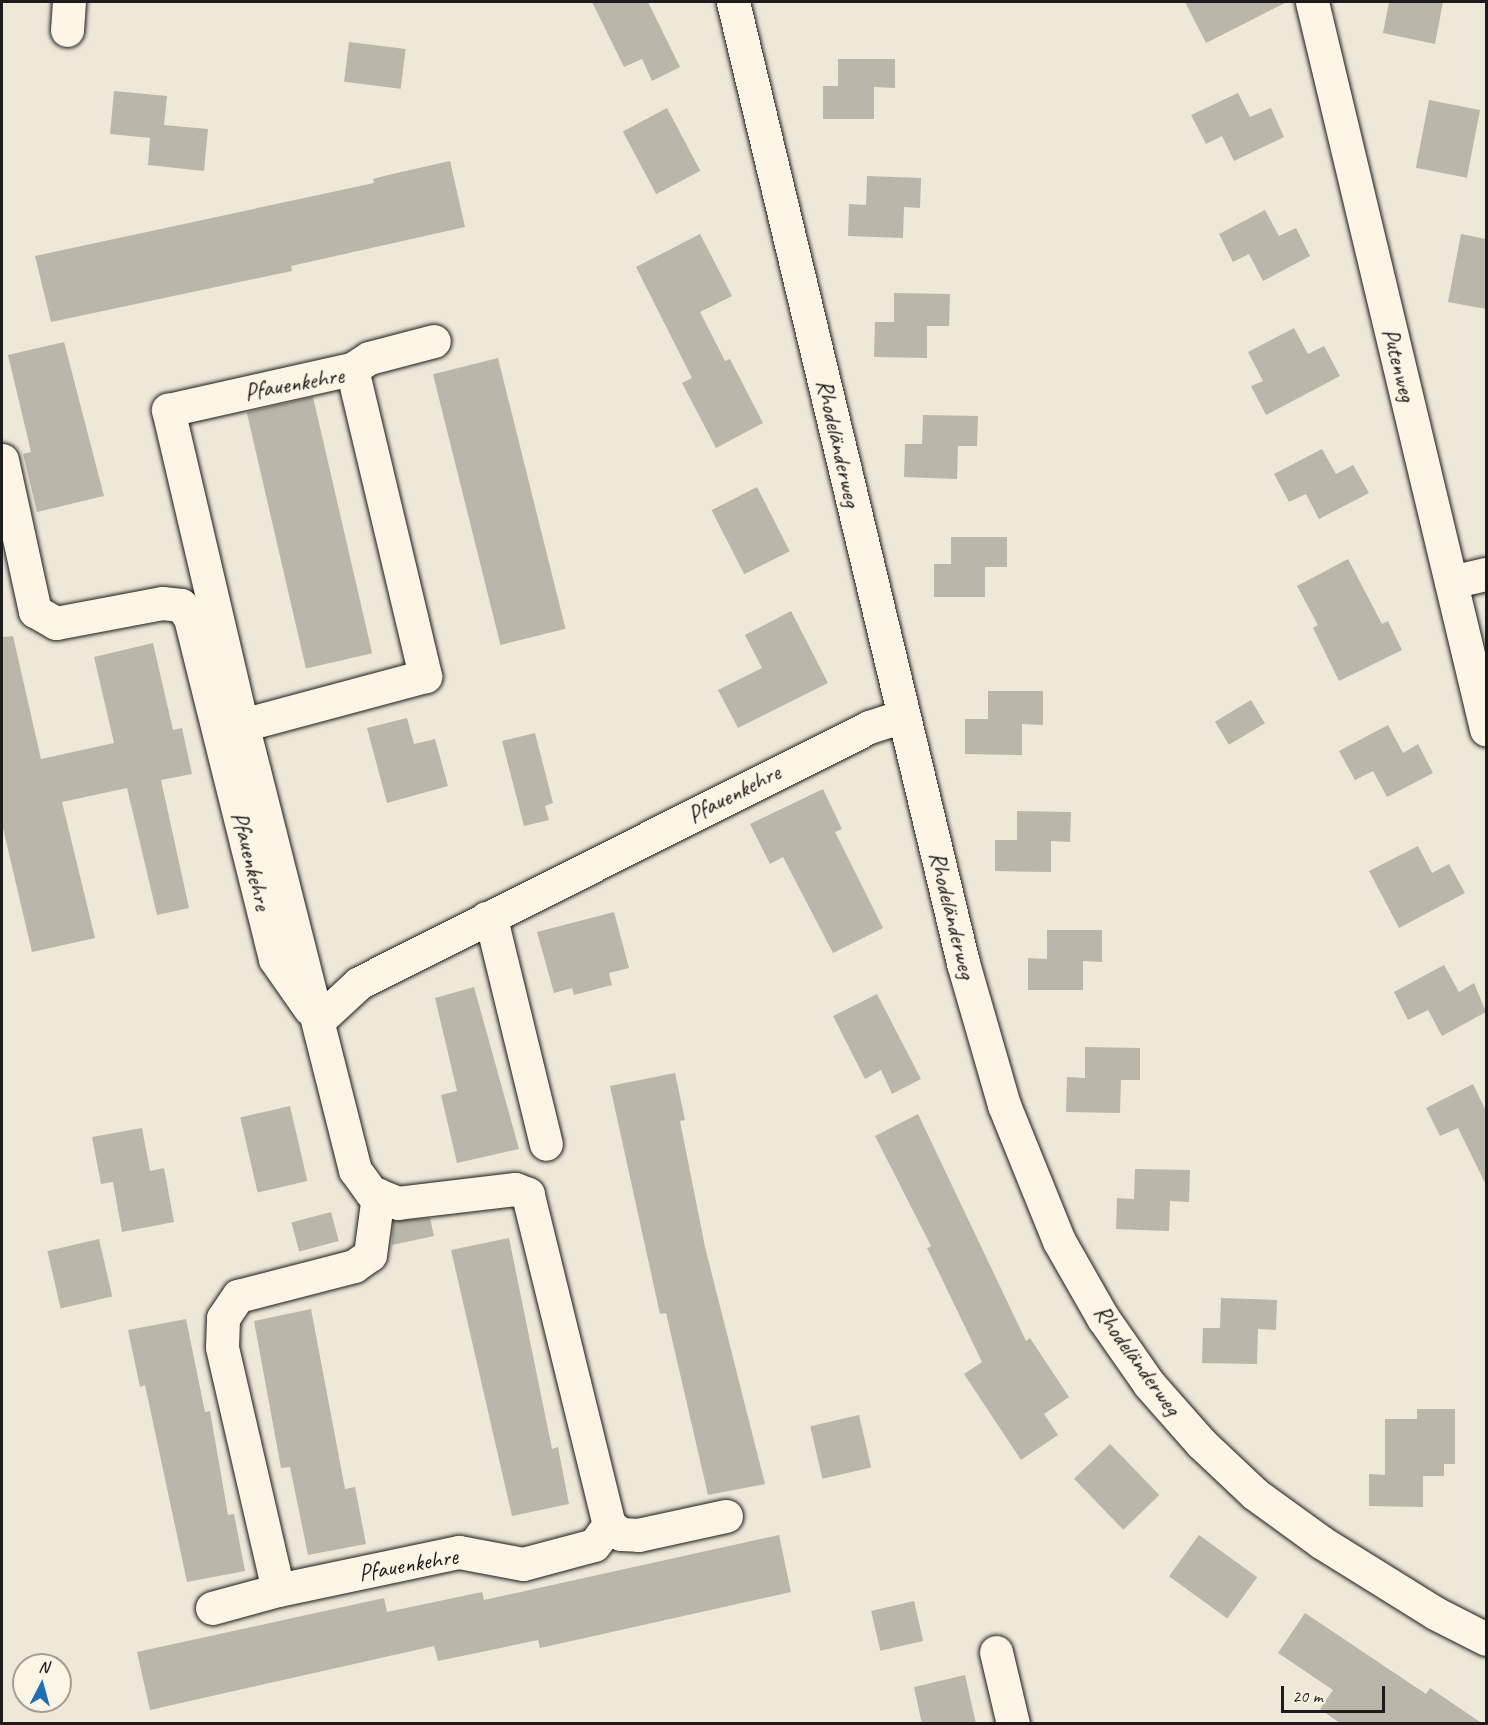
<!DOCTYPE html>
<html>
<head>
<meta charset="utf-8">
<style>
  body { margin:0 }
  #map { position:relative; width:1488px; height:1725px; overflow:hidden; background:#eee8d9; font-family:Caveat,sans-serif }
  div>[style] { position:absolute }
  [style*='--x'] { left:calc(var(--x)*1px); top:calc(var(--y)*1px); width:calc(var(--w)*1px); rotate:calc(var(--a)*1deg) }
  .building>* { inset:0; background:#bab6aa; transform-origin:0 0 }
  .roads { filter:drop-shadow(0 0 2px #1c1c1c) drop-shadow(0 0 2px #1c1c1c) }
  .minor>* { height:33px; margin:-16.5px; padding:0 16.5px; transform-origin:16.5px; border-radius:16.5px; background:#fcf5e5 }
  span { translate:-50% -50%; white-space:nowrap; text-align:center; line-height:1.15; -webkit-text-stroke:6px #fcf5e5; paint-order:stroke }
  .street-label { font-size:24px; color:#1c1c1c }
  .frame { position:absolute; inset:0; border:3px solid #1c1c1c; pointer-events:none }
  .north { position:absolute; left:12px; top:1653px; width:60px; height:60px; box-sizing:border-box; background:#fcf5e5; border:2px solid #a29e95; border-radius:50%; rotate:6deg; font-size:16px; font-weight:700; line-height:24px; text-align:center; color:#1c1c1c }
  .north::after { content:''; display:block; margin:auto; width:21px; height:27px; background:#1f6fb2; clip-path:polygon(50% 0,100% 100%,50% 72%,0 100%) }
  .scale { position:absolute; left:1281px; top:1686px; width:104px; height:27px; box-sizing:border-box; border:3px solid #1c1c1c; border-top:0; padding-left:8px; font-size:18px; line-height:21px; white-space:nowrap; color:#1c1c1c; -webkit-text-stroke:4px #fcf5e5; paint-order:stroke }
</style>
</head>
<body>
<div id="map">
  <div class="building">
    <div style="clip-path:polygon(592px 2px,648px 2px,680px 67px,652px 81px,642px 59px,624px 67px)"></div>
    <div style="clip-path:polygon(1185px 2px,1287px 2px,1206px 43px)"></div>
    <div style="clip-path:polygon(1389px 2px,1443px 2px,1435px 44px,1383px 33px)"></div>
    <div style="left:349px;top:42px;width:57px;height:40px;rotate:7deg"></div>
    <div style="clip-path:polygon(838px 59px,895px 59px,895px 88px,874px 87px,874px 119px,823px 119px,823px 86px,838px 86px)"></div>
    <div style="clip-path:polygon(114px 91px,167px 96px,164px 125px,208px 129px,204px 171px,148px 165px,150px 138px,110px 134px)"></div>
    <div style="clip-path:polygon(1238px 93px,1250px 117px,1271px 108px,1284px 137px,1234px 161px,1222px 136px,1206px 144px,1191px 115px)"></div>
    <div style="left:1429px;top:100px;width:52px;height:69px;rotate:11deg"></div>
    <div style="left:667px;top:108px;width:71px;height:50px;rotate:62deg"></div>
    <div style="clip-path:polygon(450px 161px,465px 227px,291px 266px,292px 271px,51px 322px,35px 256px,374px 183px,373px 179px,388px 175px)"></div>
    <div style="clip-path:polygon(867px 176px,921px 178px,920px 208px,904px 207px,903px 238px,848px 236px,849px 204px,866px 205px)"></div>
    <div style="clip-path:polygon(1265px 210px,1279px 236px,1296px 228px,1310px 256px,1263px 281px,1249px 254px,1233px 262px,1219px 234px)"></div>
    <div style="clip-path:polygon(700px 234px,732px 296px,700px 312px,725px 361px,730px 359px,763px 423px,716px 448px,682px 383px,692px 378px,636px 267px)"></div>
    <div style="clip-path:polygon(1461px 234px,1486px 239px,1486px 309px,1448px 302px)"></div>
    <div style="clip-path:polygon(894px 293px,950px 294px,949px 326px,927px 326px,927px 358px,874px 357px,875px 322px,894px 322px)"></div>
    <div style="clip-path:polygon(1294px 328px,1308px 354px,1324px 346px,1340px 376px,1266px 415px,1251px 386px,1263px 381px,1248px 352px)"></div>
    <div style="clip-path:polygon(64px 342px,104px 496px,37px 512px,23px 454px,31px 452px,8px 355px)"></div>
    <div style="left:498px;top:358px;width:279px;height:67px;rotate:76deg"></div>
    <div style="left:313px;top:397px;width:263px;height:68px;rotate:77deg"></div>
    <div style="clip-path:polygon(923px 415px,978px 416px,977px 446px,958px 446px,957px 479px,904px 477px,905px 444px,922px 444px)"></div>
    <div style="clip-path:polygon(1322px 449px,1336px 474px,1353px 465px,1369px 493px,1319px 519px,1306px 494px,1289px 502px,1274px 474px)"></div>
    <div style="left:757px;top:487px;width:72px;height:51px;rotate:63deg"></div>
    <div style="clip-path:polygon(951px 537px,1007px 537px,1007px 567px,985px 567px,985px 597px,934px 597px,934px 564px,951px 564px)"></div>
    <div style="clip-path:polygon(1348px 559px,1382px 624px,1388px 621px,1402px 650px,1339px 681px,1313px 628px,1318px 625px,1297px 586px)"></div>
    <div style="clip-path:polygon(791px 611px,828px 683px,738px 728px,718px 690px,762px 668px,745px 635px)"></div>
    <div style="clip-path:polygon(13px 636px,41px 759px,114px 743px,94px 657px,153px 643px,173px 730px,182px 728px,192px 774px,161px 780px,189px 908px,157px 915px,127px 788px,62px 802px,95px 938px,32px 952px,2px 824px,2px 637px)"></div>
    <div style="clip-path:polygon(988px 691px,1043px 691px,1043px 725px,1022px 724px,1022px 755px,965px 754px,965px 719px,988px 719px)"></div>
    <div style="left:1251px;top:700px;width:27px;height:42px;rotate:59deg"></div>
    <div style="clip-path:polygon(407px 718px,414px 744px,435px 739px,448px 786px,387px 803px,367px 728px)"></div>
    <div style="clip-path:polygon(1388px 725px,1403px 753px,1418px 744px,1433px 773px,1387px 797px,1373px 771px,1355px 780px,1339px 751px)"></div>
    <div style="clip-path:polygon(535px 733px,553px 803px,545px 806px,549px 820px,524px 826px,502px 741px)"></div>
    <div style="clip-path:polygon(823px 789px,842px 829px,835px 832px,883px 928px,833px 953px,783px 857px,770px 864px,750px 824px)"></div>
    <div style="clip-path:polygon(1017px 811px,1071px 812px,1070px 842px,1051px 841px,1051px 872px,995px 871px,995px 840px,1017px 840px)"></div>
    <div style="clip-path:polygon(1418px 846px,1432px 873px,1449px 864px,1465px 893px,1399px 928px,1369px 871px)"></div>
    <div style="clip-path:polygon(614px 912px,629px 968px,609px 973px,612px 985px,574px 995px,572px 988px,554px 993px,537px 932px)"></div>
    <div style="clip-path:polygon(1047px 930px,1102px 930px,1102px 962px,1083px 961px,1083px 990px,1028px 990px,1028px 958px,1047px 959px)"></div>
    <div style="clip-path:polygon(1444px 965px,1459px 992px,1474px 983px,1486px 1012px,1442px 1036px,1428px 1010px,1408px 1020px,1394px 992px)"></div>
    <div style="clip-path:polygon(474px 987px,519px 1149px,457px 1163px,441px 1095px,457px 1091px,435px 998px)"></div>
    <div style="clip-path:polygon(877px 994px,921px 1079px,892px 1094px,881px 1070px,865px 1079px,833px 1016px)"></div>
    <div style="clip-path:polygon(1085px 1047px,1140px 1048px,1140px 1080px,1121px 1080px,1120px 1113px,1066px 1112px,1067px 1077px,1085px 1078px)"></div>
    <div style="clip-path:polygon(675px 1073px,685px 1120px,680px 1121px,705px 1247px,765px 1484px,708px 1495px,666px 1313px,660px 1314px,610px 1086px)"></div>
    <div style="clip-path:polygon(1473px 1084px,1486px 1111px,1486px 1185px,1458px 1128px,1440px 1136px,1426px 1108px)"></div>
    <div style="left:290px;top:1106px;width:77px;height:51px;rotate:77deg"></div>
    <div style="clip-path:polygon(918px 1114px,1026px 1341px,1030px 1338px,1069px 1397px,1044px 1414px,1058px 1435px,1021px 1460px,964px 1374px,982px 1362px,927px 1248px,931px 1246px,875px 1136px)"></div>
    <div style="clip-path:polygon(142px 1128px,150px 1171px,164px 1168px,174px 1222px,122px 1232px,113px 1182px,101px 1184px,92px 1137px)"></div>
    <div style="clip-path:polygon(1135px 1169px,1190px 1170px,1189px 1202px,1170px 1201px,1169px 1231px,1116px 1229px,1117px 1198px,1134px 1199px)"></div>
    <div style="left:331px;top:1212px;width:30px;height:41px;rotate:75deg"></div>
    <div style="clip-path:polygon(430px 1218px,434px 1236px,392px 1245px,393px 1221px)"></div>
    <div style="clip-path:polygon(509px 1238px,552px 1449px,558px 1447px,569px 1504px,512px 1516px,451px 1250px)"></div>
    <div style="left:99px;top:1239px;width:59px;height:53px;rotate:77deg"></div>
    <div style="clip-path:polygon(1221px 1298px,1277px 1300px,1276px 1330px,1258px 1329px,1257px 1364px,1202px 1363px,1203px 1328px,1220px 1328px)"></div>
    <div style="clip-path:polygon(311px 1309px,345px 1489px,355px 1487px,366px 1544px,308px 1555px,290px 1467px,281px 1468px,254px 1321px)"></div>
    <div style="clip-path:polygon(186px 1319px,205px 1412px,210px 1411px,228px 1515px,234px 1514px,245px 1571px,187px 1582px,145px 1385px,140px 1387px,128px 1330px)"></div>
    <div style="clip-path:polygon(1417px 1409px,1455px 1409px,1455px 1464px,1444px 1464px,1444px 1476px,1423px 1476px,1423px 1507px,1369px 1506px,1369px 1474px,1385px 1475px,1385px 1419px,1417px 1419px)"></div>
    <div style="left:859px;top:1415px;width:54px;height:50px;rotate:77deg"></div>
    <div style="left:1110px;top:1444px;width:71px;height:50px;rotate:46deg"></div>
    <div style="clip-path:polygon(779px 1535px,791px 1592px,540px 1648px,538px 1640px,438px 1661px,434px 1646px,150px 1710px,137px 1652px,384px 1598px,387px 1612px,482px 1592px,484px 1600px)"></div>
    <div style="left:1199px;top:1535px;width:72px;height:51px;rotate:36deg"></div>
    <div style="left:914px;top:1601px;width:41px;height:44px;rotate:77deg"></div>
    <div style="clip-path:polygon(1305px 1613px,1426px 1694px,1430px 1688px,1483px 1724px,1341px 1724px,1320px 1709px,1333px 1690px,1278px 1653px)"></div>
    <div style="clip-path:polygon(965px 1675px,976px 1724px,922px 1724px,914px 1687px)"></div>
  </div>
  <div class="roads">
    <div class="minor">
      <div style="--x:733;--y:2;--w:988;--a:76.54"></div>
      <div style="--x:963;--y:963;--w:148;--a:73.9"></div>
      <div style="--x:1004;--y:1105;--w:147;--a:68"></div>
      <div style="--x:1059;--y:1241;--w:89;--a:60.3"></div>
      <div style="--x:1103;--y:1318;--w:80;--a:55.1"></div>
      <div style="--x:1149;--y:1384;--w:79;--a:48.6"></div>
      <div style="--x:1201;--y:1443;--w:74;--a:43.4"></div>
      <div style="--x:1255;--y:1494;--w:82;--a:36"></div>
      <div style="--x:1321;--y:1542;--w:134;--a:31.9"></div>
      <div style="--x:1435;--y:1613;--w:57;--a:27"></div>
      <div style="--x:1312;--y:2;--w:748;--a:76.54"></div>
      <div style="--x:67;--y:30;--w:28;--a:-86"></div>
      <div style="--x:352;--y:369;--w:20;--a:-33"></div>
      <div style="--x:369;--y:358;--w:67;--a:-14.7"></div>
      <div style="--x:2;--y:460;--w:155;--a:77.7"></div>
      <div style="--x:35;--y:611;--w:24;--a:30"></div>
      <div style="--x:56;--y:623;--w:108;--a:-10.7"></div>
      <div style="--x:162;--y:603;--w:19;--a:6"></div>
      <div style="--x:181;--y:605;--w:16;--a:55"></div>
      <div style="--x:190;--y:618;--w:351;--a:76"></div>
      <div style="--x:275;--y:959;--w:61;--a:55"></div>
      <div style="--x:1451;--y:582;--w:36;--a:-13"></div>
      <div style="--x:486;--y:918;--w:15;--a:58"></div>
      <div style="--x:494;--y:931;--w:219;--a:76.3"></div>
      <div style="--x:319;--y:1020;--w:54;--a:-42.8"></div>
      <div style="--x:359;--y:983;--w:571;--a:-26.65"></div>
      <div style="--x:869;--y:727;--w:36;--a:-18"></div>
      <div style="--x:609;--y:1525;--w:15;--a:37"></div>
      <div style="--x:621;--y:1534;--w:17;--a:3"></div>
      <div style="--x:638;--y:1535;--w:90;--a:-12.2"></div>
      <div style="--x:278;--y:1590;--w:249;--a:-103"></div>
      <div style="--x:222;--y:1347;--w:29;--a:-88"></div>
      <div style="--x:223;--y:1318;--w:27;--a:-56"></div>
      <div style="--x:238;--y:1296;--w:120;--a:-14.5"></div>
      <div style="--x:354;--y:1266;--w:19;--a:-35"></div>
      <div style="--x:370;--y:1255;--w:61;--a:-82.4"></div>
      <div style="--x:212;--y:1608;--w:68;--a:-15.3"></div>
      <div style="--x:278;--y:1590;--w:185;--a:-11.9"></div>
      <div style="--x:459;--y:1552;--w:65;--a:10.6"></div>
      <div style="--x:523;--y:1564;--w:73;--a:-15"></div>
      <div style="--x:594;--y:1545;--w:25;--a:-53"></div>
      <div style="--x:609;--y:1525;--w:341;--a:-103.8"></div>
      <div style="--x:528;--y:1194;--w:14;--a:-159"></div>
      <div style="--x:515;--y:1189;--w:118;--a:173.2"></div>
      <div style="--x:398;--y:1203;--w:29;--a:-158"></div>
      <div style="--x:371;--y:1192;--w:27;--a:-126"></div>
      <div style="--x:355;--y:1170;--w:459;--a:-104.2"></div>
      <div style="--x:242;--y:725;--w:324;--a:-103.2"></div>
      <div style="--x:168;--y:410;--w:189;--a:-12.6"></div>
      <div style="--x:352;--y:369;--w:316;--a:76.6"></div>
      <div style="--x:425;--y:676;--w:189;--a:165"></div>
      <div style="--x:996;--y:1652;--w:74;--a:76.7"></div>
    </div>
  </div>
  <div class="street-label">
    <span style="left:1399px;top:365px;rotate:76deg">Putenweg</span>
    <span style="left:294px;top:384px;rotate:-10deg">Pfauenkehre</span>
    <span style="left:838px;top:443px;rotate:77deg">Rhodeländerweg</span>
    <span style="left:734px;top:794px;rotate:-27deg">Pfauenkehre</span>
    <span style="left:251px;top:861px;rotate:76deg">Pfauenkehre</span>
    <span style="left:952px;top:915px;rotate:76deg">Rhodeländerweg</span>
    <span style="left:1137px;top:1360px;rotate:54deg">Rhodeländerweg</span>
    <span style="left:408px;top:1565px;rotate:-10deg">Pfauenkehre</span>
  </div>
  <div class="frame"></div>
  <div class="north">N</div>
  <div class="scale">20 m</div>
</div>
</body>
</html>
